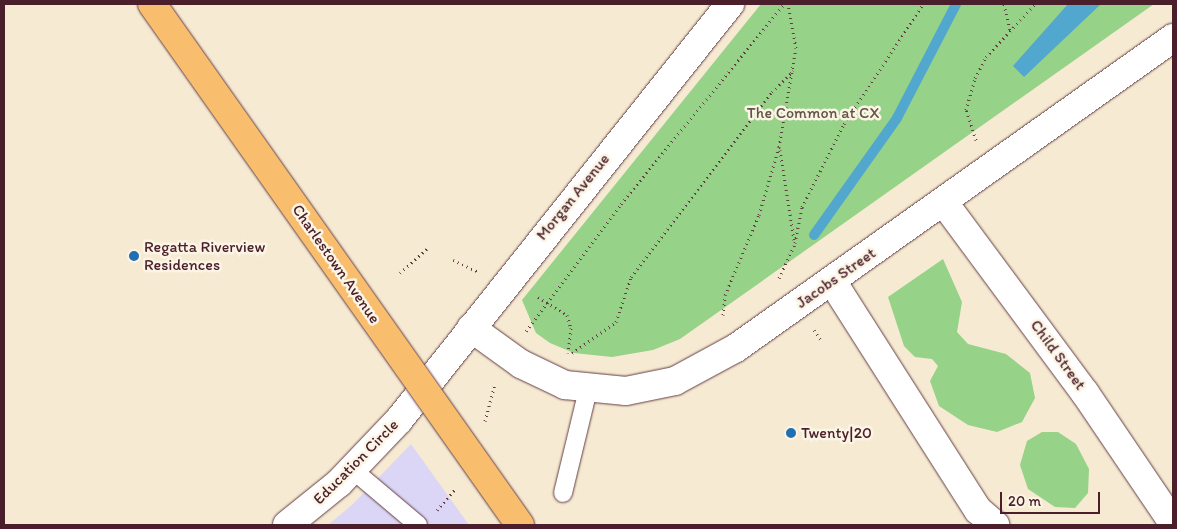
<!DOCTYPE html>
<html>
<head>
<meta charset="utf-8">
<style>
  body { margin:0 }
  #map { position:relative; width:1177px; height:529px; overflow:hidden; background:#f6ead2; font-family:Itim,sans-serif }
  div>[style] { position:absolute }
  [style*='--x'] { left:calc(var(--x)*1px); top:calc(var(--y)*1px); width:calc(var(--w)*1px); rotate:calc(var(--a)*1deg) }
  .built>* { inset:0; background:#dcd6f6 }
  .green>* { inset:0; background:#96d287 }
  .water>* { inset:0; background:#52a7ce }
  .stream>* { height:10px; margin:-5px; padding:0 5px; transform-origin:5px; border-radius:5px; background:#52a7ce }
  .path>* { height:3px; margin-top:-1.5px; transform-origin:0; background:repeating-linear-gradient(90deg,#643d44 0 1px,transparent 0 5px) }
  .roads { filter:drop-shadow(0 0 1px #643d44) drop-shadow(0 0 1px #643d44) }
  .service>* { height:18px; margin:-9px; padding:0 9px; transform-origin:9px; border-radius:9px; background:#fff }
  .minor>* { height:28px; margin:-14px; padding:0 14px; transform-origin:14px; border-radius:14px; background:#fff }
  .bridges { filter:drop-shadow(0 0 1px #643d44) drop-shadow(0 0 1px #643d44) }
  .primary-bridge>* { height:28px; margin:-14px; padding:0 14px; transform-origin:14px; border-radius:14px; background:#f9be6d }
  .dots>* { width:14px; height:14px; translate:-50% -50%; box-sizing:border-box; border:2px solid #fcf5e5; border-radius:50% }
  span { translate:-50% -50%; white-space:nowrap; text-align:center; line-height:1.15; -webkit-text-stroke:5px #fcf5e5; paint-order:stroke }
  .park-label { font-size:16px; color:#615547 }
  .street-label { font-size:16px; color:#4a1f2b }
  .poi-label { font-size:16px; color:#4a1f2b }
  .left { translate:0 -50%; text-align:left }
  .frame { position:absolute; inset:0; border:5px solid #4a1f2b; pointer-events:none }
  .scale { position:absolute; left:1000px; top:492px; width:100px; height:22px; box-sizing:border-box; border:2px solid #4a1f2b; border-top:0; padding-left:6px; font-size:15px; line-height:18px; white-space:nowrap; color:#4a1f2b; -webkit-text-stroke:4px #fcf5e5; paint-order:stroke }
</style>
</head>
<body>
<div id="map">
  <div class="built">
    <div style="clip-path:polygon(411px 444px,469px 525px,328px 525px,353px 504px)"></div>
  </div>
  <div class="green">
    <div style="clip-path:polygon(761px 4px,1154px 4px,680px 339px,653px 350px,612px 357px,574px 353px,550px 343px,536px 333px,522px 300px)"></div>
    <div style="clip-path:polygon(943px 259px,962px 302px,957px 332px,968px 344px,1006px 354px,1030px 373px,1035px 398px,1022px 422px,997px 432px,968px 425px,939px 406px,930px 381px,938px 366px,932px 359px,915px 357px,904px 346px,888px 297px)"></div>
    <div style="clip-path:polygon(1042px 432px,1058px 432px,1076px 444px,1089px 469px,1088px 493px,1075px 508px,1055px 507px,1028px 489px,1020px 465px,1027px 441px)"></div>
  </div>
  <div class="water">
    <div style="clip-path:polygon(1068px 4px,1101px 4px,1024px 77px,1013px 66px)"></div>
  </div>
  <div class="stream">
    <div style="--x:814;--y:235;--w:143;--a:-54.6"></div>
    <div style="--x:897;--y:118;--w:128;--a:-62.6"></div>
  </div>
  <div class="path">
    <div style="--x:1004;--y:4;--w:27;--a:77"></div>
    <div style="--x:976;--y:140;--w:32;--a:-108"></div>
    <div style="--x:966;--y:110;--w:33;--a:-74"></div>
    <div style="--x:975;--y:78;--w:24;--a:-62"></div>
    <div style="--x:986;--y:57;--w:72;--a:-47.2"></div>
    <div style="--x:780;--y:150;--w:91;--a:81.2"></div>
    <div style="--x:453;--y:260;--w:29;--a:25"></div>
    <div style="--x:400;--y:273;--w:38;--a:-42"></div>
    <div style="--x:779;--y:278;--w:38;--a:-65"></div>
    <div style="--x:795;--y:243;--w:37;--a:-79"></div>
    <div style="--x:802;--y:207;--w:93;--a:-63.2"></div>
    <div style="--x:844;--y:124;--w:144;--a:-56.6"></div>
    <div style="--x:538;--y:297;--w:34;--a:32"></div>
    <div style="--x:567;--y:315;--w:14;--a:73"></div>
    <div style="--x:571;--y:328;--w:25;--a:97"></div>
    <div style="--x:723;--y:315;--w:20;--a:-84"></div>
    <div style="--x:725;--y:295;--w:87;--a:-67"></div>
    <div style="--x:759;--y:215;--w:71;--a:-73.6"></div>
    <div style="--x:779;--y:147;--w:100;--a:-80.3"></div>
    <div style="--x:796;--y:48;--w:45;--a:-100.3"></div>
    <div style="--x:814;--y:330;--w:11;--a:56"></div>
    <div style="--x:526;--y:331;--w:159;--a:-53.2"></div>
    <div style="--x:621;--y:204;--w:258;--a:-50.8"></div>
    <div style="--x:572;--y:353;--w:54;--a:-35.2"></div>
    <div style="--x:616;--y:322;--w:47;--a:-71.6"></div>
    <div style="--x:631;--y:277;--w:233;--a:-52.7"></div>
    <div style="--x:772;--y:92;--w:30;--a:-45"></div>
    <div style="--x:485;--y:421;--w:39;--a:-75"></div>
    <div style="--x:437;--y:510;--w:29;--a:-49"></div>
  </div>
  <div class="roads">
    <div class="service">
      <div style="--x:353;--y:470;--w:85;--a:40.2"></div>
      <div style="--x:563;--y:493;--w:106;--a:-76.4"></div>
    </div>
    <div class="minor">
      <div style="--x:945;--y:204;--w:235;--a:53.5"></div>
      <div style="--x:1085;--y:393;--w:157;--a:55.9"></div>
      <div style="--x:832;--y:281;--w:272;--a:57.5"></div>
      <div style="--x:978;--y:510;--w:23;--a:41"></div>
      <div style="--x:471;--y:328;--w:62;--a:35.8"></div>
      <div style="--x:521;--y:364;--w:49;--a:25.5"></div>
      <div style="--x:565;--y:385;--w:61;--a:5.6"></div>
      <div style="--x:626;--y:391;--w:50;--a:-11.5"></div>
      <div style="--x:675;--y:381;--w:69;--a:-28.4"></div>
      <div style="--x:736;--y:348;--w:536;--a:-35.35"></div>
      <div style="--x:287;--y:525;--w:67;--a:-38.9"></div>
      <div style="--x:339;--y:483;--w:87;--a:-46.4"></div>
      <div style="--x:399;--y:420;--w:532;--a:-51.49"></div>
    </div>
  </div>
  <div class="bridges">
    <div class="primary-bridge">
      <div style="--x:152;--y:4;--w:638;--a:54.77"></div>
    </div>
  </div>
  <div class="dots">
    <div style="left:134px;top:256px;background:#1f6fb2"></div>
    <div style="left:791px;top:433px;background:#1f6fb2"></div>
  </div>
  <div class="park-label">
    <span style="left:813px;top:113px">The Common at CX</span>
  </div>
  <div class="street-label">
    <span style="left:573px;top:197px;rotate:-51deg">Morgan Avenue</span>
    <span style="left:336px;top:264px;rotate:55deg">Charlestown Avenue</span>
    <span style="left:836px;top:278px;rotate:-35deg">Jacobs Street</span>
    <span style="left:1058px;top:355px;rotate:54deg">Child Street</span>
    <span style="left:356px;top:462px;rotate:-45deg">Education Circle</span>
  </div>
  <div class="poi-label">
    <span class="left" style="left:144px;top:256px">Regatta Riverview<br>Residences</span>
    <span class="left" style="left:801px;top:433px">Twenty|20</span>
  </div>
  <div class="frame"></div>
  <div class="scale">20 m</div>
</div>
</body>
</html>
